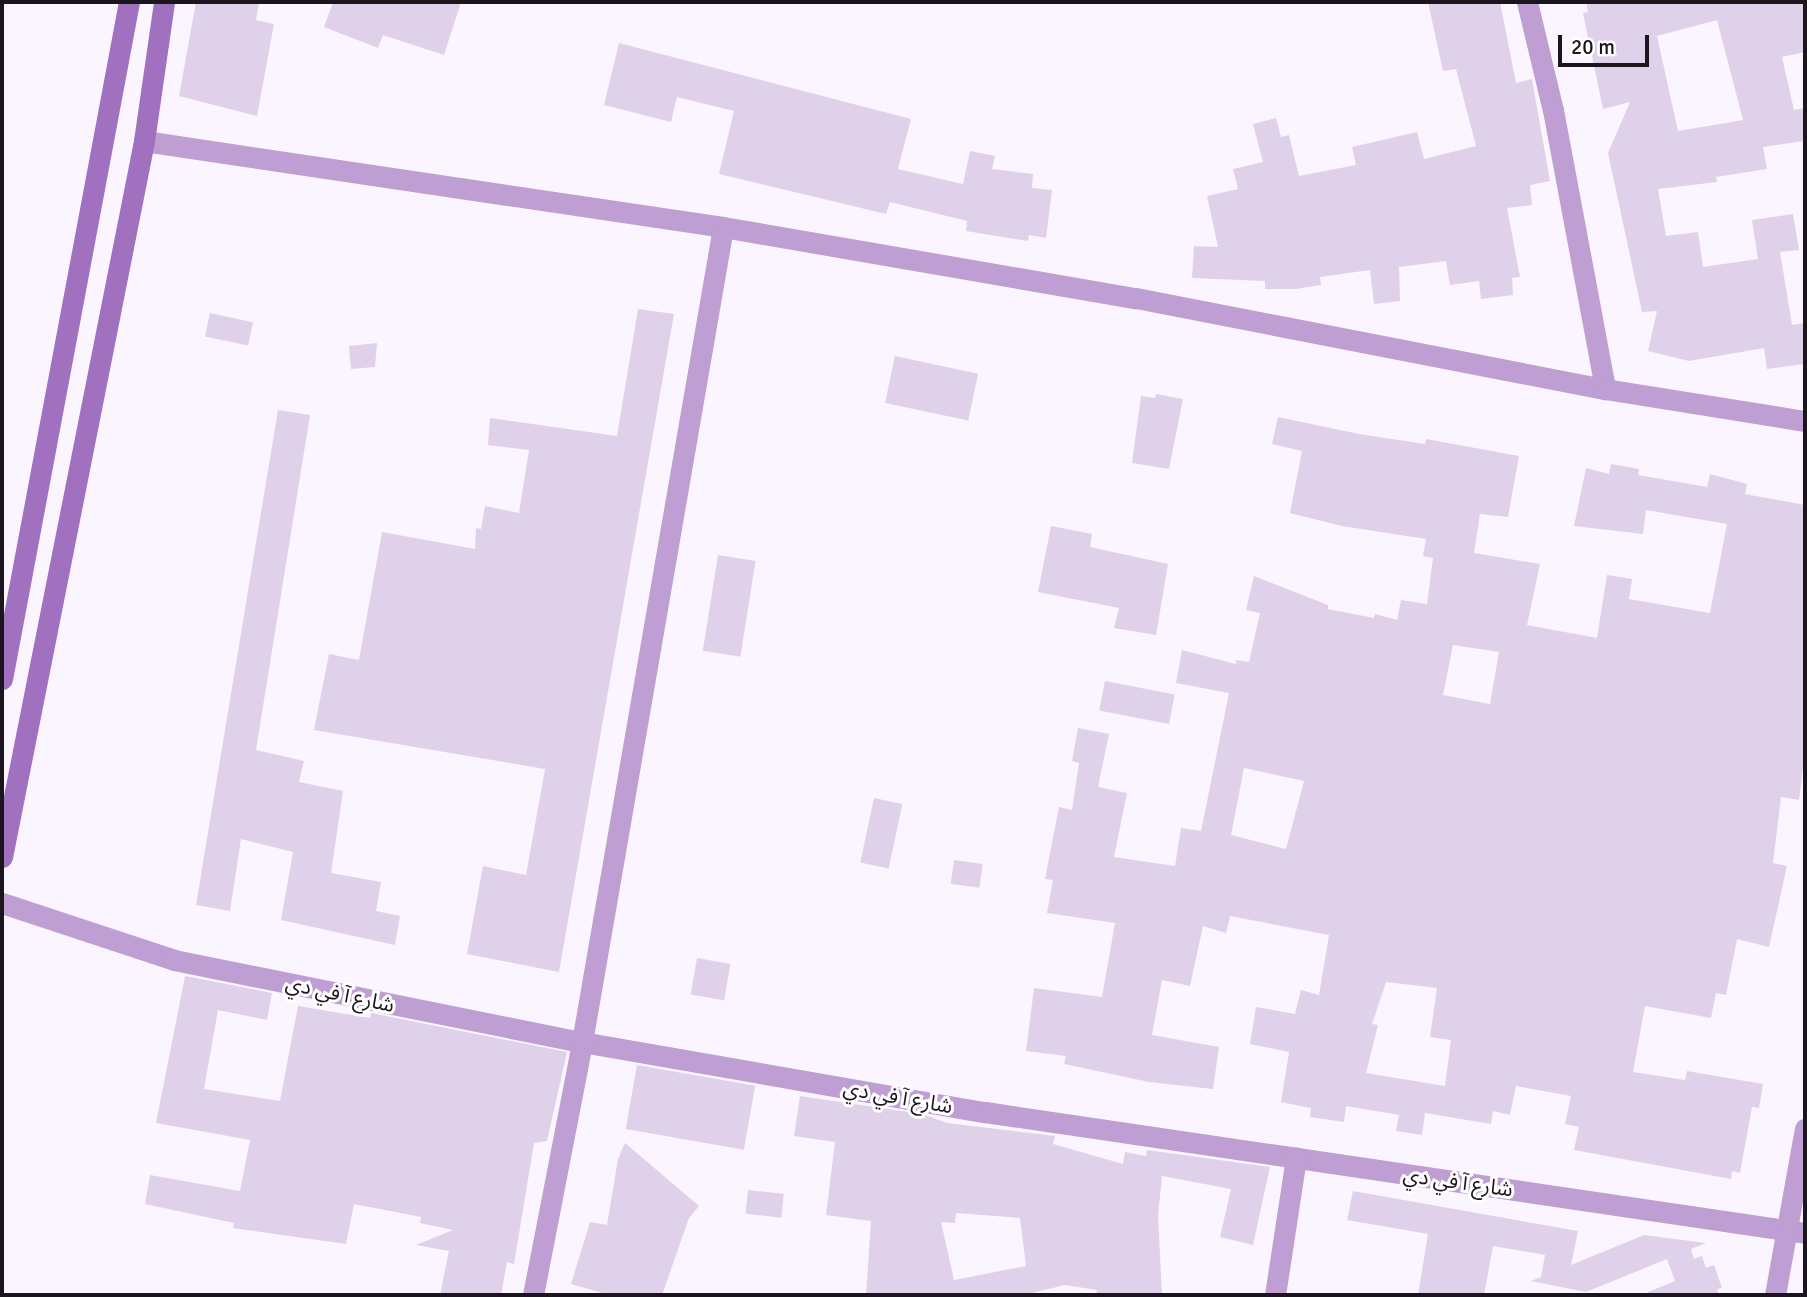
<!DOCTYPE html>
<html>
<head>
<meta charset="utf-8">
<style>
  body { margin:0 }
  #map { position:relative; width:1807px; height:1297px; overflow:hidden; background:#faf5ff; font-family:Signika,"Noto Sans Arabic",sans-serif }
  div>[style] { position:absolute }
  [style*='--x'] { left:calc(var(--x)*1px); top:calc(var(--y)*1px); width:calc(var(--w)*1px); rotate:calc(var(--a)*1deg) }
  .building>* { inset:0; background:#e0d1ea; transform-origin:0 0 }
  .minor>* { height:21px; margin:-10.5px; padding:0 10.5px; transform-origin:10.5px; border-radius:10.5px; background:#be9ed3 }
  .secondary>* { height:21px; margin:-10.5px; padding:0 10.5px; transform-origin:10.5px; border-radius:10.5px; background:#a171c0 }
  span { translate:-50% -50%; white-space:nowrap; text-align:center; line-height:1.15; -webkit-text-stroke:6px #fff; paint-order:stroke }
  .street-label { font-size:21px; color:#1b161e }
  .frame { position:absolute; inset:0; border:4px solid #1b161e; pointer-events:none }
  .scale { position:absolute; left:1558px; top:35px; width:91px; height:32px; box-sizing:border-box; border:4px solid #1b161e; border-top:0; padding-left:9px; font-size:21px; line-height:24px; white-space:nowrap; color:#1b161e; -webkit-text-stroke:5px #fff; paint-order:stroke }
</style>
</head>
<body>
<div id="map">
  <div class="building">
    <div style="clip-path:polygon(196px 2px,259px 2px,256px 20px,274px 24px,257px 116px,179px 96px)"></div>
    <div style="clip-path:polygon(333px 2px,461px 2px,444px 55px,383px 35px,378px 48px,324px 27px)"></div>
    <div style="clip-path:polygon(1428px 2px,1500px 2px,1516px 83px,1532px 79px,1550px 181px,1530px 185px,1532px 205px,1507px 208px,1520px 277px,1512px 278px,1513px 295px,1481px 299px,1479px 281px,1450px 285px,1446px 261px,1399px 267px,1400px 301px,1374px 304px,1370px 270px,1320px 277px,1321px 285px,1296px 289px,1265px 289px,1265px 281px,1192px 278px,1194px 246px,1218px 247px,1207px 196px,1238px 189px,1233px 169px,1263px 162px,1253px 124px,1276px 118px,1281px 137px,1289px 135px,1299px 176px,1356px 165px,1352px 147px,1417px 132px,1424px 159px,1476px 146px,1456px 69px,1443px 71px)"></div>
    <div style="clip-path:polygon(evenodd,1586px 2px,1805px 2px,1805px 52px,1782px 57px,1794px 110px,1805px 108px,1805px 141px,1763px 147px,1767px 169px,1716px 177px,1717px 182px,1658px 189px,1666px 236px,1698px 232px,1703px 267px,1758px 259px,1752px 220px,1793px 214px,1799px 250px,1780px 252px,1792px 325px,1805px 323px,1805px 364px,1767px 369px,1764px 348px,1689px 361px,1648px 351px,1657px 311px,1642px 312px,1608px 153px,1630px 102px,1603px 109px,1583px 13px,1588px 12px,1586px 2px,1717px 20px,1743px 120px,1678px 131px,1657px 36px,1717px 20px)"></div>
    <div style="clip-path:polygon(619px 43px,911px 119px,898px 169px,963px 184px,970px 151px,995px 156px,992px 169px,1033px 174px,1032px 188px,1052px 190px,1046px 238px,1029px 235px,1028px 241px,966px 231px,967px 221px,890px 202px,886px 214px,719px 174px,734px 111px,677px 97px,671px 122px,604px 105px)"></div>
    <div style="clip-path:polygon(638px 309px,674px 314px,559px 972px,467px 954px,483px 866px,526px 875px,545px 769px,314px 730px,329px 654px,359px 660px,382px 532px,475px 549px,476px 528px,481px 529px,485px 506px,519px 513px,529px 450px,488px 445px,490px 418px,617px 436px)"></div>
    <div style="left:210px;top:313px;width:44px;height:24px;rotate:12deg"></div>
    <div style="clip-path:polygon(377px 343px,375px 367px,351px 369px,349px 346px)"></div>
    <div style="left:895px;top:356px;width:85px;height:48px;rotate:12deg"></div>
    <div style="clip-path:polygon(1156px 394px,1183px 399px,1169px 469px,1132px 463px,1141px 396px,1155px 398px)"></div>
    <div style="clip-path:polygon(278px 410px,310px 415px,256px 750px,304px 761px,299px 782px,343px 791px,331px 873px,381px 882px,376px 911px,400px 916px,395px 945px,281px 920px,293px 852px,241px 839px,230px 911px,196px 905px)"></div>
    <div style="clip-path:polygon(evenodd,1278px 417px,1359px 434px,1425px 444px,1426px 439px,1519px 456px,1508px 517px,1480px 514px,1474px 553px,1540px 564px,1527px 625px,1597px 638px,1607px 575px,1632px 579px,1629px 599px,1710px 613px,1727px 524px,1646px 510px,1643px 534px,1574px 526px,1586px 468px,1609px 474px,1611px 464px,1639px 469px,1638px 475px,1707px 487px,1710px 474px,1747px 484px,1745px 494px,1805px 505px,1805px 752px,1799px 800px,1781px 797px,1773px 863px,1787px 866px,1769px 947px,1737px 939px,1726px 995px,1716px 993px,1711px 1018px,1645px 1006px,1633px 1072px,1685px 1080px,1687px 1071px,1763px 1084px,1759px 1108px,1752px 1107px,1740px 1173px,1732px 1171px,1731px 1179px,1574px 1150px,1579px 1127px,1565px 1124px,1571px 1096px,1516px 1086px,1510px 1115px,1493px 1111px,1491px 1124px,1425px 1113px,1422px 1135px,1396px 1131px,1399px 1115px,1346px 1106px,1344px 1122px,1310px 1117px,1311px 1108px,1281px 1102px,1289px 1052px,1250px 1044px,1256px 1007px,1295px 1014px,1301px 990px,1319px 995px,1329px 935px,1230px 916px,1226px 933px,1203px 926px,1190px 986px,1162px 980px,1152px 1035px,1219px 1047px,1213px 1089px,1149px 1082px,1064px 1064px,1066px 1056px,1026px 1051px,1034px 988px,1102px 997px,1115px 923px,1047px 913px,1053px 880px,1045px 879px,1059px 807px,1072px 810px,1079px 763px,1072px 761px,1078px 728px,1109px 734px,1098px 787px,1127px 793px,1114px 857px,1175px 866px,1181px 828px,1201px 831px,1229px 693px,1176px 683px,1182px 650px,1236px 664px,1236px 660px,1249px 662px,1260px 613px,1246px 610px,1254px 576px,1328px 605px,1328px 609px,1374px 618px,1375px 614px,1397px 620px,1401px 600px,1427px 604px,1433px 558px,1423px 556px,1426px 539px,1342px 526px,1290px 513px,1302px 451px,1272px 444px,1278px 417px,1453px 645px,1499px 652px,1490px 704px,1443px 695px,1453px 645px,1278px 417px,1244px 768px,1304px 781px,1286px 849px,1231px 835px,1244px 768px,1278px 417px,1386px 982px,1437px 988px,1430px 1037px,1451px 1040px,1445px 1086px,1366px 1073px,1378px 1025px,1372px 1024px,1386px 982px)"></div>
    <div style="clip-path:polygon(1051px 526px,1092px 534px,1090px 547px,1168px 564px,1156px 635px,1114px 628px,1119px 608px,1038px 592px)"></div>
    <div style="left:718px;top:555px;width:38px;height:97px;rotate:9deg"></div>
    <div style="left:1105px;top:681px;width:71px;height:30px;rotate:11deg"></div>
    <div style="left:874px;top:798px;width:29px;height:66px;rotate:12deg"></div>
    <div style="left:954px;top:860px;width:29px;height:24px;rotate:8deg"></div>
    <div style="left:697px;top:958px;width:34px;height:37px;rotate:10deg"></div>
    <div style="clip-path:polygon(185px 976px,272px 993px,267px 1020px,218px 1010px,204px 1089px,280px 1101px,298px 1006px,370px 1018px,371px 1013px,567px 1052px,547px 1141px,534px 1143px,514px 1264px,507px 1262px,501px 1295px,440px 1295px,449px 1251px,416px 1245px,453px 1230px,420px 1223px,421px 1217px,354px 1204px,346px 1244px,233px 1228px,234px 1223px,145px 1204px,150px 1175px,240px 1191px,250px 1140px,156px 1123px)"></div>
    <div style="left:637px;top:1065px;width:120px;height:65px;rotate:10deg"></div>
    <div style="clip-path:polygon(evenodd,800px 1096px,922px 1114px,947px 1123px,1055px 1136px,1053px 1144px,1123px 1164px,1125px 1152px,1146px 1156px,1147px 1150px,1270px 1167px,1253px 1245px,1220px 1237px,1231px 1189px,1162px 1176px,1158px 1216px,1162px 1295px,1096px 1295px,1097px 1290px,1065px 1285px,1024px 1295px,866px 1295px,871px 1221px,826px 1215px,835px 1142px,794px 1136px,800px 1096px,956px 1213px,1020px 1218px,1026px 1266px,954px 1280px,941px 1222px,955px 1223px,956px 1213px)"></div>
    <div style="clip-path:polygon(625px 1143px,699px 1206px,689px 1218px,662px 1295px,609px 1295px,571px 1284px,590px 1222px,607px 1225px,618px 1159px)"></div>
    <div style="left:748px;top:1190px;width:36px;height:24px;rotate:6deg"></div>
    <div style="clip-path:polygon(1353px 1191px,1578px 1231px,1571px 1265px,1644px 1235px,1706px 1243px,1691px 1249px,1694px 1259px,1702px 1256px,1706px 1268px,1714px 1265px,1722px 1288px,1717px 1289px,1719px 1295px,1649px 1295px,1648px 1292px,1675px 1281px,1667px 1259px,1586px 1292px,1531px 1281px,1541px 1277px,1545px 1255px,1493px 1246px,1484px 1295px,1418px 1295px,1428px 1234px,1347px 1220px)"></div>
  </div>
  <div class="minor">
    <div style="--x:1527;--y:2;--w:111;--a:76.5"></div>
    <div style="--x:1553;--y:110;--w:284;--a:79.4"></div>
    <div style="--x:144;--y:141;--w:585;--a:8.45"></div>
    <div style="--x:723;--y:227;--w:419;--a:9.8"></div>
    <div style="--x:1136;--y:298;--w:478;--a:11"></div>
    <div style="--x:1605;--y:389;--w:203;--a:9.1"></div>
    <div style="--x:2;--y:903;--w:181;--a:18.3"></div>
    <div style="--x:174;--y:960;--w:416;--a:11.4"></div>
    <div style="--x:582;--y:1042;--w:409;--a:9.9"></div>
    <div style="--x:985;--y:1112;--w:829;--a:8.39"></div>
    <div style="--x:533;--y:1295;--w:258;--a:-79"></div>
    <div style="--x:582;--y:1042;--w:827;--a:-80.18"></div>
    <div style="--x:1275;--y:1295;--w:139;--a:-81.3"></div>
    <div style="--x:1775;--y:1295;--w:169;--a:-79.8"></div>
  </div>
  <div class="secondary">
    <div style="--x:2;--y:679;--w:689;--a:-79.38"></div>
    <div style="--x:2;--y:857;--w:730;--a:-78.78"></div>
    <div style="--x:144;--y:141;--w:140;--a:-81.8"></div>
  </div>
  <div class="street-label">
    <span style="left:340px;top:994px;rotate:12deg">شارع آ في دي</span>
    <span style="left:898px;top:1097px;rotate:10deg">شارع آ في دي</span>
    <span style="left:1458px;top:1182px;rotate:8deg">شارع آ في دي</span>
  </div>
  <div class="frame"></div>
  <div class="scale">20 m</div>
</div>
</body>
</html>
